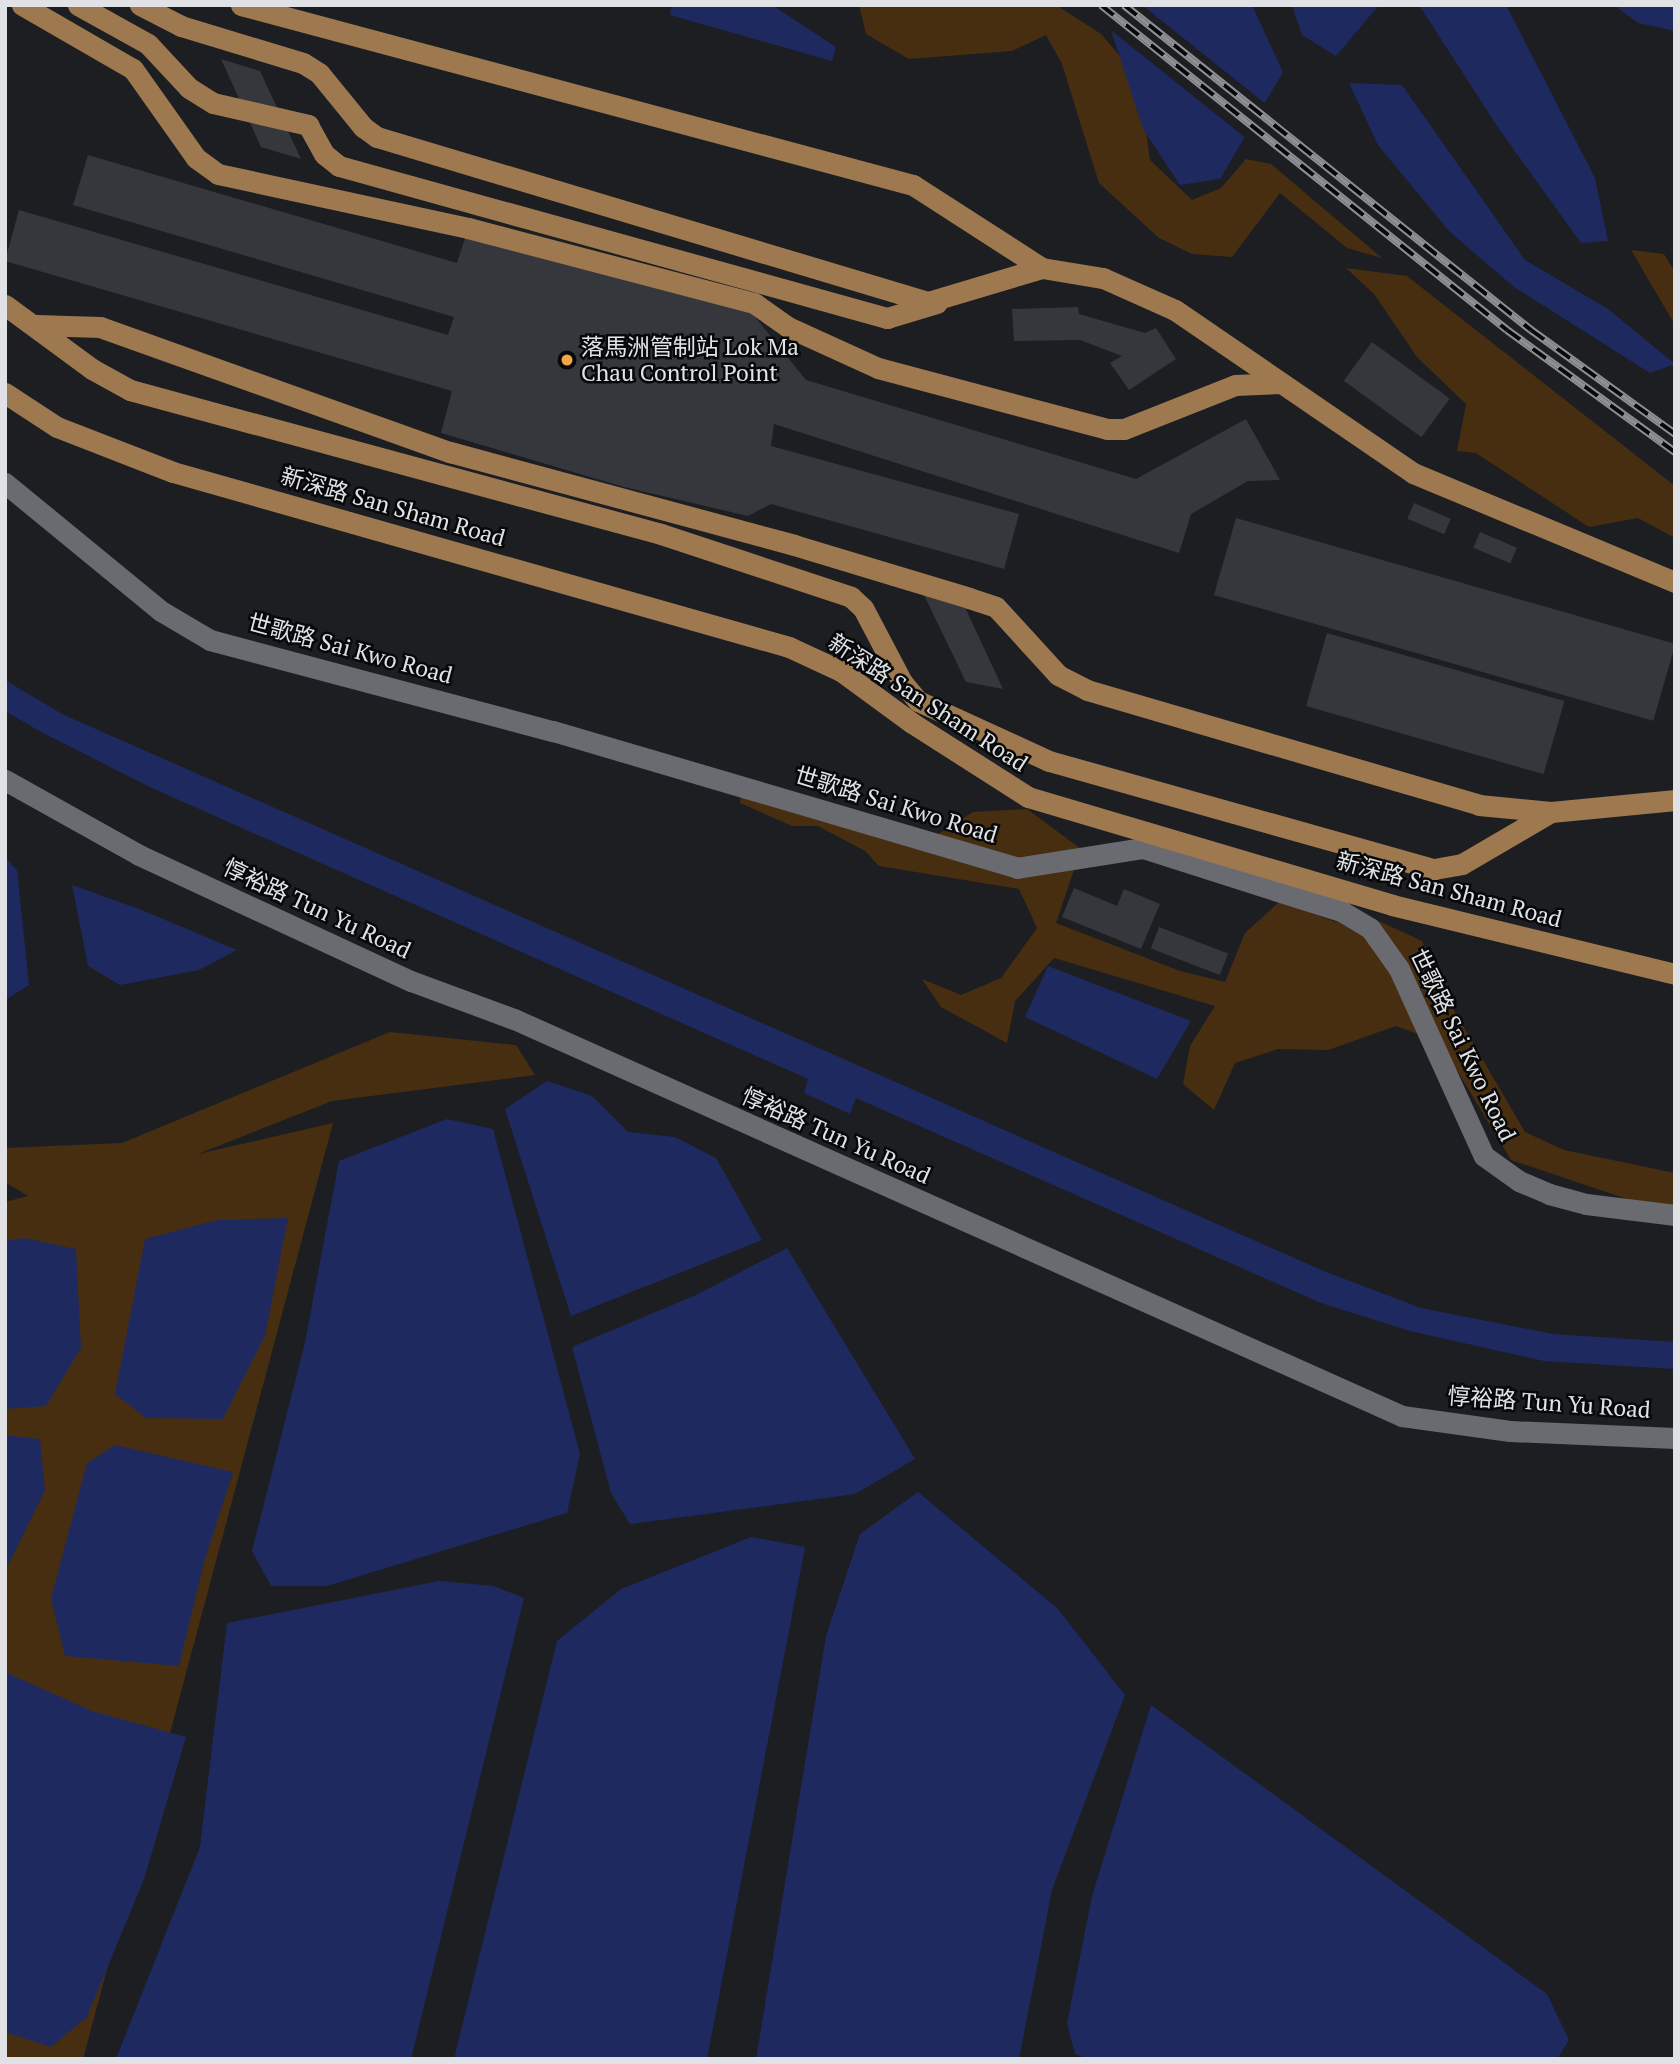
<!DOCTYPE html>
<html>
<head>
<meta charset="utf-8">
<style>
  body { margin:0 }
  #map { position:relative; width:1680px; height:2064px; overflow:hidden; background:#1c1e22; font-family:"PT Serif","Noto Sans SC",serif }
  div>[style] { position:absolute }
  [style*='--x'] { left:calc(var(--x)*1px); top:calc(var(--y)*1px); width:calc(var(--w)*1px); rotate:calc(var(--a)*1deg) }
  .green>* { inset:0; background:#482e11 }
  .water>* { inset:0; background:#1e2a5f }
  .pier>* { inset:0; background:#1c1e22 }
  .building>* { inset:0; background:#36373c; transform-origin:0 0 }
  .minor>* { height:21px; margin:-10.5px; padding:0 10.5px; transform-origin:10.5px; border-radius:10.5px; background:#6a6b70 }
  .major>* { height:21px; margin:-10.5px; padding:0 10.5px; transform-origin:10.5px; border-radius:10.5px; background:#9e7950 }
  .rail>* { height:8px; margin-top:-4px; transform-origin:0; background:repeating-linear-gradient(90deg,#070809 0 16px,#8e8f92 0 32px); box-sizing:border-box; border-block:2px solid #8e8f92 }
  .dots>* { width:19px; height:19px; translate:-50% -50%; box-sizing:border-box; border:4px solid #070809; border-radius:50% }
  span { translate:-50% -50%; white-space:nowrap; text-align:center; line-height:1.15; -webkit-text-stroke:5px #070809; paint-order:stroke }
  .poi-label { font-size:23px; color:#e1e2e5 }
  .left { translate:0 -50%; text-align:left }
  .street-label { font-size:23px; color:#e1e2e5 }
  .frame { position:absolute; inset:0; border:7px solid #e1e2e5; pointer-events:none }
</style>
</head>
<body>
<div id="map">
  <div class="green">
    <div style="clip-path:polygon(859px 5px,1056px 5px,1101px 34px,1139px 78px,1150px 160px,1192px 200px,1221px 188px,1246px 159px,1271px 164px,1382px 258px,1347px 248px,1280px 193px,1232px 257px,1192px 254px,1159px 238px,1099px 183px,1062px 64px,1046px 35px,1012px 51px,909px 59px,866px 34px)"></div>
    <div style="clip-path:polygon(1631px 250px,1664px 254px,1675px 272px,1675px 325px)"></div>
    <div style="clip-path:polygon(1346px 268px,1407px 276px,1675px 486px,1675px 538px,1638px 518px,1589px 527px,1476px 453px,1457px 451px,1466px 404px,1417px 357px,1374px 294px)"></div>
    <div style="clip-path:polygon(742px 780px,932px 838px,973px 812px,1027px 809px,1081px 849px,1056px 923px,1180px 971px,1225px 982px,1245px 933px,1279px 902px,1336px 922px,1368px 916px,1422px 941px,1452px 1007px,1525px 1132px,1564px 1150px,1675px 1173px,1675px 1205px,1636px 1202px,1511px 1160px,1440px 1042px,1396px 1026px,1328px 1050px,1278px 1049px,1235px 1063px,1214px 1110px,1183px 1084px,1190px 1046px,1215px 1006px,1054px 958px,1015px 1001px,1007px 1043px,941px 1007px,922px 979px,961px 995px,1001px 978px,1037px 928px,1019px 889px,879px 866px,865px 851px,818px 826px,792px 826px,740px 803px)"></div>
    <div style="clip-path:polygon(390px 1032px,516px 1045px,535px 1075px,332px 1101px,198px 1154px,333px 1123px,83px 2059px,5px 2059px,5px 1202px,28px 1196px,5px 1182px,5px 1148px,122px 1143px)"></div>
  </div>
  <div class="water">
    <div style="clip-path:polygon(672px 5px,772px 5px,836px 47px,832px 61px,670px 15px)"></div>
    <div style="clip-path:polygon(1103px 5px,1252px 5px,1283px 72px,1220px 179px,1180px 185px,1143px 129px)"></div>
    <div style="clip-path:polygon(1292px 5px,1379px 5px,1336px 56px,1302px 35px)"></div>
    <div style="clip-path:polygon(1419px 5px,1506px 5px,1595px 178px,1608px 241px,1581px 243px,1499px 129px)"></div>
    <div style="clip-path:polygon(1614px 5px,1675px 5px,1675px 31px,1638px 23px)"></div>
    <div style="clip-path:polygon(1349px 83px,1402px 85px,1525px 260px,1608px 309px,1675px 364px,1650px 373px,1514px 287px,1450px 232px,1378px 145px)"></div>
    <div style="clip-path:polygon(5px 680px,62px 714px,1326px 1272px,1421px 1308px,1553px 1334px,1675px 1342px,1675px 1369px,1544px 1361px,1410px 1331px,1321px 1303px,856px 1098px,850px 1114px,804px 1093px,808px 1079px,152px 788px,41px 732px,5px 711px)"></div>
    <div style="clip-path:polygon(5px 857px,17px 870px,29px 985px,5px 1000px)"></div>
    <div style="clip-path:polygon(72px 885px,139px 909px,237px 950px,199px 970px,120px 985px,88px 966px)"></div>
    <div style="clip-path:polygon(1048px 966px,1191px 1021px,1157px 1079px,1025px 1017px)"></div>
    <div style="clip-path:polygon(547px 1081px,592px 1096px,628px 1132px,675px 1137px,716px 1158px,762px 1240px,571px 1316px,505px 1109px)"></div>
    <div style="clip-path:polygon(447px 1119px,493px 1129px,580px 1454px,567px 1513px,327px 1586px,271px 1586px,252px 1551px,305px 1342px,339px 1161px)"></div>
    <div style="clip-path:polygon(288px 1218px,265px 1336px,223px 1419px,146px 1418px,115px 1394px,145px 1239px,217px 1220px)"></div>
    <div style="clip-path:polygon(25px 1238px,76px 1249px,81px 1348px,46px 1406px,5px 1409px,5px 1241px)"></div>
    <div style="clip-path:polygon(787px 1248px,915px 1459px,855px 1494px,630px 1524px,611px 1493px,572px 1347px,694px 1296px)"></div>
    <div style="clip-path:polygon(5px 1435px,40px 1439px,45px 1490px,5px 1572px)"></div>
    <div style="clip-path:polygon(115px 1445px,233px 1472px,204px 1562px,179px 1666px,65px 1656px,51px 1598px,87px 1463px)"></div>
    <div style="clip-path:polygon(918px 1492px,1057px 1608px,1125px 1695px,1052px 1890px,1019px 2059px,756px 2059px,826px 1636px,860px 1534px)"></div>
    <div style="clip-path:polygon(751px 1537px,805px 1547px,707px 2059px,454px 2059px,557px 1641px,621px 1589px)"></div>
    <div style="clip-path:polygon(439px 1581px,494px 1586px,524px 1598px,411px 2059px,116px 2059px,200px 1847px,227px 1623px)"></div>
    <div style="clip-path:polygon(5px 1672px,92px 1711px,186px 1737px,144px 1879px,87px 2017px,51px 2047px,5px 2032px)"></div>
    <div style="clip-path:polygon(1151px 1705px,1547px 1994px,1569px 2040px,1557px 2059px,1088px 2059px,1075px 2054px,1067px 2023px,1092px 1896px)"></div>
  </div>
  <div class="pier">
    <div style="clip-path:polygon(1100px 5px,1142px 5px,1267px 105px,1247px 139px,1107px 27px)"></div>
  </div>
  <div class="building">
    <div style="clip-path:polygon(221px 59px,260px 71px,301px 159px,261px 147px)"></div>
    <div style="clip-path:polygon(88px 155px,457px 263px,467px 232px,748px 308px,806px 380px,1136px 479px,1246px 419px,1280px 480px,1248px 481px,1191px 514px,1179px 553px,774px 424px,771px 446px,1019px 514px,1004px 569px,771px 504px,748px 516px,624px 487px,441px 433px,452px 391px,5px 261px,19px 210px,448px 335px,454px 317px,73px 205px)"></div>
    <div style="clip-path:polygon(1078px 307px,1079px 314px,1145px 333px,1156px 328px,1176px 359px,1129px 390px,1110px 363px,1122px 356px,1080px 340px,1014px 341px,1012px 309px)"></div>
    <div style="left:1372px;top:342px;width:96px;height:48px;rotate:36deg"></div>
    <div style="left:1414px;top:503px;width:40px;height:17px;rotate:23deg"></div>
    <div style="left:1236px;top:518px;width:457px;height:80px;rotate:16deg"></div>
    <div style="left:1480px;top:532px;width:40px;height:17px;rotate:23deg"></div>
    <div style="clip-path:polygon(922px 591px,963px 603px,1003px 689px,966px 682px)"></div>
    <div style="left:1327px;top:633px;width:247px;height:76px;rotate:16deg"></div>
    <div style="clip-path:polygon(1074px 888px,1117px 906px,1124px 889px,1160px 904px,1141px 949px,1062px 917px)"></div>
    <div style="left:1159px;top:927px;width:74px;height:23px;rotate:21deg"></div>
  </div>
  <div class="minor">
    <div style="--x:5;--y:483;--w:202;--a:39.4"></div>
    <div style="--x:161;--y:611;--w:57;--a:30.6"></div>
    <div style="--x:210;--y:640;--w:355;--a:14.9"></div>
    <div style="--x:553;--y:731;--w:484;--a:16.4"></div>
    <div style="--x:1017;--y:868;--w:128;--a:-9"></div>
    <div style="--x:1143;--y:848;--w:210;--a:17.7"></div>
    <div style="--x:1343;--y:912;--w:31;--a:31"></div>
    <div style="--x:1370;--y:928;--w:50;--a:54.7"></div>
    <div style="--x:1399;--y:969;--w:205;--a:65.6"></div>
    <div style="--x:1484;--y:1156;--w:43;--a:35.5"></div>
    <div style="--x:1519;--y:1181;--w:33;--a:23"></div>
    <div style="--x:1549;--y:1194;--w:38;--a:15"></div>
    <div style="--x:1586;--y:1204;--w:90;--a:7"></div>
    <div style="--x:5;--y:780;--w:154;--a:29.2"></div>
    <div style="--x:139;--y:855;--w:300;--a:24.9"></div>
    <div style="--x:411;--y:981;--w:110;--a:20.3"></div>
    <div style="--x:514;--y:1019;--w:973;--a:24.09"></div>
    <div style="--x:1402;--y:1416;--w:109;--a:7.9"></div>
    <div style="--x:1510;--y:1431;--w:165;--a:2.4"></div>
  </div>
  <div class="major">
    <div style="--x:22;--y:5;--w:128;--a:30"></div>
    <div style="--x:133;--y:69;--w:109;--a:54.7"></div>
    <div style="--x:196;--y:158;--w:27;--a:36"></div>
    <div style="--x:218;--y:174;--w:256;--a:12.2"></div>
    <div style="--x:468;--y:228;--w:296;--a:14.7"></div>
    <div style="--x:754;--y:303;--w:42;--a:35.2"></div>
    <div style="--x:788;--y:327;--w:99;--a:24.5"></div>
    <div style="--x:878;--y:368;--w:237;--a:14.9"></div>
    <div style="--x:1107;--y:429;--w:17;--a:0"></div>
    <div style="--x:1124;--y:429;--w:119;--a:-21.6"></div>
    <div style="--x:1235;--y:385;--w:46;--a:-2.5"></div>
    <div style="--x:78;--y:5;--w:80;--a:29.1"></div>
    <div style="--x:148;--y:44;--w:60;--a:47"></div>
    <div style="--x:189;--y:88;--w:28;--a:32"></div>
    <div style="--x:213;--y:103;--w:98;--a:13"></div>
    <div style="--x:308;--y:125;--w:33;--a:61"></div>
    <div style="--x:324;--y:154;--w:19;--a:39"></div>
    <div style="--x:339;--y:166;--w:569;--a:15.5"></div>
    <div style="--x:887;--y:318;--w:52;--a:-16.7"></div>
    <div style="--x:140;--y:5;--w:46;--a:27.1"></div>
    <div style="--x:181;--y:26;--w:127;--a:16.9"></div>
    <div style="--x:303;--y:63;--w:19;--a:32"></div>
    <div style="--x:319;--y:73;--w:70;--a:50.8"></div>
    <div style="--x:363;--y:127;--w:17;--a:36"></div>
    <div style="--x:377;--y:137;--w:575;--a:16.67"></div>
    <div style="--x:928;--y:302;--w:119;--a:-16.6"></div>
    <div style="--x:241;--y:5;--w:696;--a:15"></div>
    <div style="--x:913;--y:185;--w:153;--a:32.8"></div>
    <div style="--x:1042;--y:268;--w:62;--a:9.3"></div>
    <div style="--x:1103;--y:278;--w:79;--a:24"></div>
    <div style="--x:1175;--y:310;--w:288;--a:34.4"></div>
    <div style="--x:1413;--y:473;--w:284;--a:22.6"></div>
    <div style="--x:5;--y:305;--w:108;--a:36.3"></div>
    <div style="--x:92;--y:369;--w:43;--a:28.9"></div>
    <div style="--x:130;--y:390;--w:550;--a:15.17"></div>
    <div style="--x:661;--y:534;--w:200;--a:18.3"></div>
    <div style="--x:851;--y:597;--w:16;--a:43"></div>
    <div style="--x:863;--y:608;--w:84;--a:62.2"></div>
    <div style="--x:902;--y:682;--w:25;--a:50"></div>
    <div style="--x:918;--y:701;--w:144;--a:24.6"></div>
    <div style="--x:1049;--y:761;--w:400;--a:15.7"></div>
    <div style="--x:1434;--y:869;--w:28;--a:-10"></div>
    <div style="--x:1462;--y:864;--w:103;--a:-30.3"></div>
    <div style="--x:36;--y:325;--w:64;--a:1.8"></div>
    <div style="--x:100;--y:327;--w:372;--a:19.7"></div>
    <div style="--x:450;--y:452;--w:356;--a:15.1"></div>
    <div style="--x:794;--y:545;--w:183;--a:16.8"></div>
    <div style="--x:969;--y:598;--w:28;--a:18"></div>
    <div style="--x:996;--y:607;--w:92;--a:47.6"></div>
    <div style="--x:1058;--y:675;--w:33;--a:27"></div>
    <div style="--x:1087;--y:690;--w:409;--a:16.3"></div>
    <div style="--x:1479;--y:805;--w:72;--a:5.6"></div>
    <div style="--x:1551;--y:812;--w:125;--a:-5.5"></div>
    <div style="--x:5;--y:393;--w:62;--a:33.2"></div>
    <div style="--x:57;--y:427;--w:124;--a:21.2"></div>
    <div style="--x:173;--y:472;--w:640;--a:15.86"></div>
    <div style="--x:789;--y:647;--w:57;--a:24.8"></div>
    <div style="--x:841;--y:671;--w:88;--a:36.2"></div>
    <div style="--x:912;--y:723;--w:138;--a:32.5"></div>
    <div style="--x:1028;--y:797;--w:380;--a:16.5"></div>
    <div style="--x:1392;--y:905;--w:291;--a:13.7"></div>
  </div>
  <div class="rail">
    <div style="--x:1101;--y:5;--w:520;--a:38.68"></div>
    <div style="--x:1507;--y:330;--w:208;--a:36"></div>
    <div style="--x:1124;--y:5;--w:521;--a:38.61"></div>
    <div style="--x:1531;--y:330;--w:178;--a:35.8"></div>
  </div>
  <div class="dots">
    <div style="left:567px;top:360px;background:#f4a444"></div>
  </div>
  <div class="poi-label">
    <span class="left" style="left:581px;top:360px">落馬洲管制站 Lok Ma<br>Chau Control Point</span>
  </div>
  <div class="street-label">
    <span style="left:393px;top:507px;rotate:16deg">新深路 San Sham Road</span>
    <span style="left:350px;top:649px;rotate:15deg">世歌路 Sai Kwo Road</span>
    <span style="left:928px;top:703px;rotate:33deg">新深路 San Sham Road</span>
    <span style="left:896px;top:805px;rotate:17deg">世歌路 Sai Kwo Road</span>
    <span style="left:1449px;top:890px;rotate:15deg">新深路 San Sham Road</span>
    <span style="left:317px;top:909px;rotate:25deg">惇裕路 Tun Yu Road</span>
    <span style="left:1463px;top:1045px;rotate:64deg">世歌路 Sai Kwo Road</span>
    <span style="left:836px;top:1136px;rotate:24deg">惇裕路 Tun Yu Road</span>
    <span style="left:1549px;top:1403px;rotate:4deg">惇裕路 Tun Yu Road</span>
  </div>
  <div class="frame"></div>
</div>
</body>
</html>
